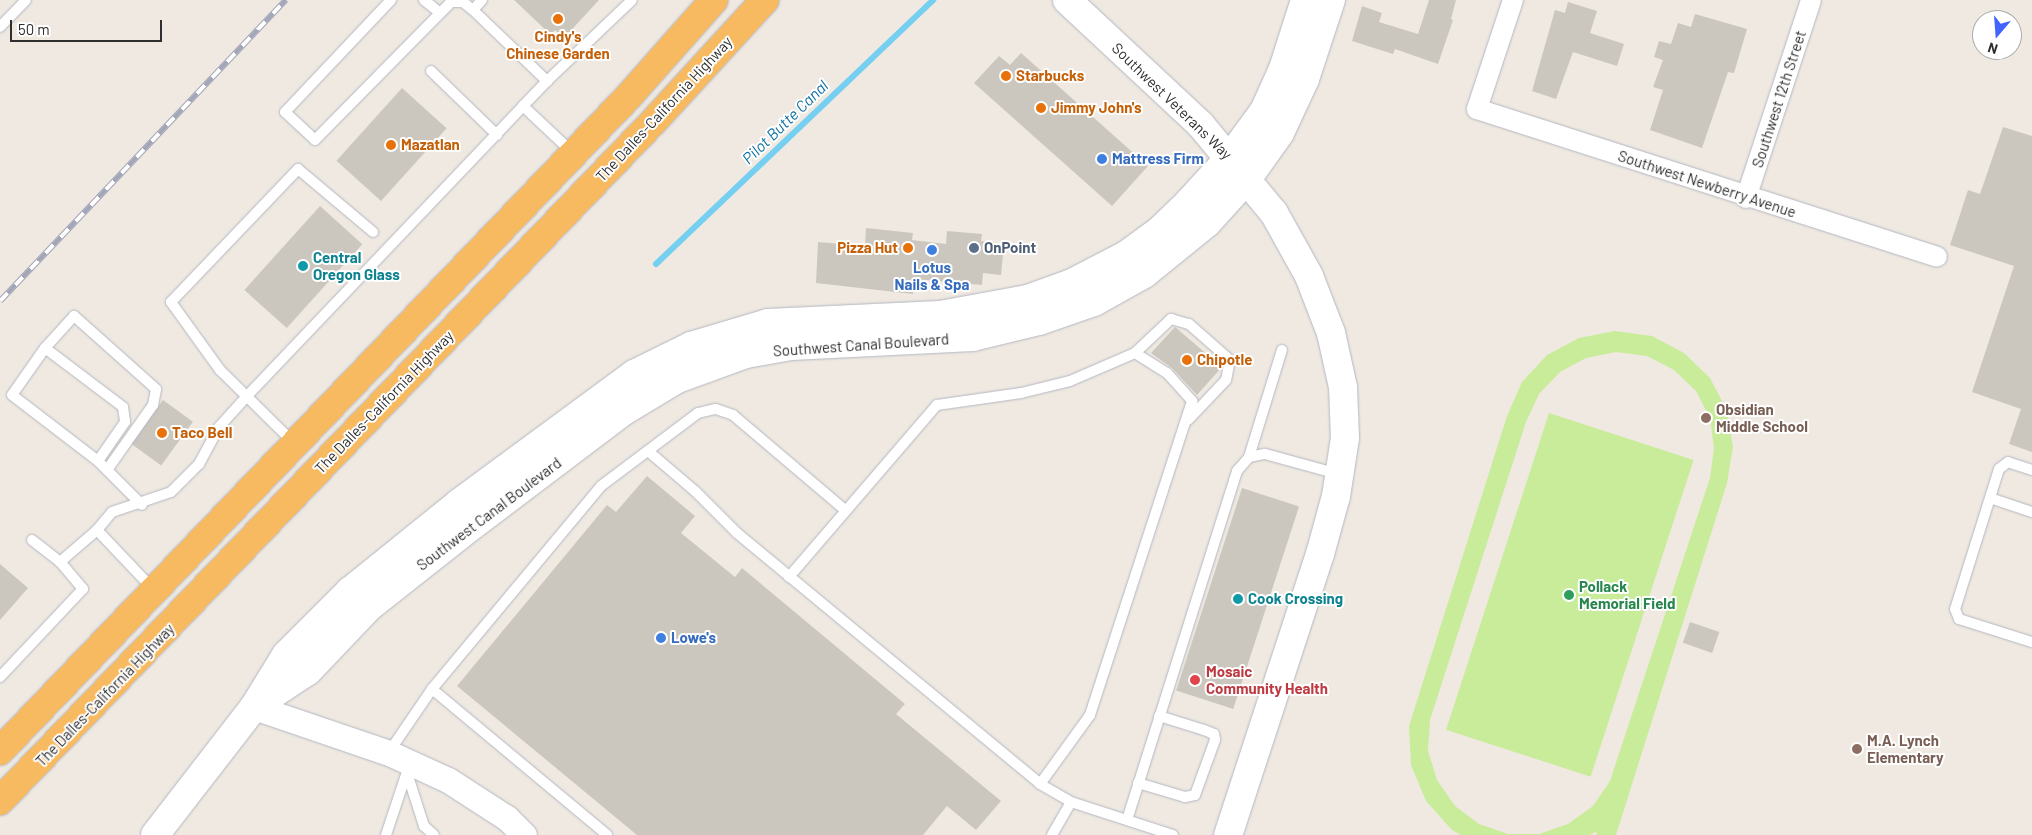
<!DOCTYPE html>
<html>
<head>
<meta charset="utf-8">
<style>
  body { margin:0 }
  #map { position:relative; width:2032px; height:835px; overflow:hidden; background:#efe9e1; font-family:Barlow,sans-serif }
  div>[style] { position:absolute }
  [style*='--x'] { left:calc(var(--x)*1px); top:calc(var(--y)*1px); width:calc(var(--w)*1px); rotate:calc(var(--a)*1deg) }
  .pitch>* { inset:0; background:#c9ec9a; transform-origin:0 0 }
  .stream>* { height:6px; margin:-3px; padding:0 3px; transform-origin:3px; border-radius:3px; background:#75cff0 }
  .building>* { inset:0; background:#cbc7bf; transform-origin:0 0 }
  .roads { filter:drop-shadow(0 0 1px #b4b7c1) drop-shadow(0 0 1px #b4b7c1) }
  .service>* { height:10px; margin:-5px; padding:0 5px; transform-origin:5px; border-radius:5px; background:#fff }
  .minor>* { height:20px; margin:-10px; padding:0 10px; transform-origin:10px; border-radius:10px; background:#fff }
  .tertiary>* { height:25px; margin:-12.5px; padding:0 12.5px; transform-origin:12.5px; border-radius:12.5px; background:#fff }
  .secondary>* { height:28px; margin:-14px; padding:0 14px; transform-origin:14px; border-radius:14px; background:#fff }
  .trunk>* { height:28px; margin:-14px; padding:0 14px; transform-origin:14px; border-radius:14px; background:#f8ba60 }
  .rail>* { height:5.5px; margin-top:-2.75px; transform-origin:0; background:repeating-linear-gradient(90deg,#fff 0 11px,#a3a6b8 0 22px); box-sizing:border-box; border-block:1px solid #a3a6b8 }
  .dots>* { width:14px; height:14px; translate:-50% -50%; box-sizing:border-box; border:2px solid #fff; border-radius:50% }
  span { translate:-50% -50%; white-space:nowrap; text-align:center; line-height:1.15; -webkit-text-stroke:4px #fff; paint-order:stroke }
  .food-label { font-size:15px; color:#c56008; font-weight:700 }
  .left { translate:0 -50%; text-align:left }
  .right { translate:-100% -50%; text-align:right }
  .street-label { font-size:15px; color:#2e2e2e }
  .shop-label { font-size:15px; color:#366cbe; font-weight:700 }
  .service-label { font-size:15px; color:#4e5e75; font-weight:700 }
  .culture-label { font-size:15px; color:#0d838f; font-weight:700 }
  .education-label { font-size:15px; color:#785e54; font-weight:700 }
  .leisure-label { font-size:15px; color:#27864d; font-weight:700 }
  .health-label { font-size:15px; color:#be3a42; font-weight:700 }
  .water-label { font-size:16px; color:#0d6fa3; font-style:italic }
  .north { position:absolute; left:1972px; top:10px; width:50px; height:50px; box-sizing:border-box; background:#fff; border:1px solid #ababab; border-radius:50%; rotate:198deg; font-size:14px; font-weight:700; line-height:20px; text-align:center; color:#2e2e2e }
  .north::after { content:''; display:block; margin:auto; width:18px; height:22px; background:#4264fb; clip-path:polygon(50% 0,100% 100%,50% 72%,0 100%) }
  .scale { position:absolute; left:10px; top:20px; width:152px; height:22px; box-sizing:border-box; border:2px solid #2e2e2e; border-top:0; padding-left:6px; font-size:15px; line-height:18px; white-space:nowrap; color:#2e2e2e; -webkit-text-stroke:4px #fff; paint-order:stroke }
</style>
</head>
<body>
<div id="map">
  <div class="pitch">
    <div style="clip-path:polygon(evenodd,1615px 331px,1652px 336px,1684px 353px,1710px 378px,1727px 411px,1733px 447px,1727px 483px,1616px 835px,1596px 835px,1597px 831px,1590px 835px,1461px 835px,1452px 830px,1426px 801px,1411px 765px,1409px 726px,1507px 416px,1522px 382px,1547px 355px,1579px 338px,1615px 331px,1616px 352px,1647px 356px,1674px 370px,1696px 391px,1710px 418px,1714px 448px,1710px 478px,1610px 781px,1593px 806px,1568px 824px,1539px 834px,1508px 834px,1479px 824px,1455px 806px,1437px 780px,1428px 751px,1430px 720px,1526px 422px,1539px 394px,1560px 372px,1586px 358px,1616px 352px)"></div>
    <div style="left:1549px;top:413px;width:152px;height:333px;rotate:18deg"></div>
  </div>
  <div class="stream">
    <div style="--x:656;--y:264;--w:383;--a:-43.6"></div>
  </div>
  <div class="building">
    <div style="clip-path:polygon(514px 0,599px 0,564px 38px,555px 30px,551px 35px)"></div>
    <div style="clip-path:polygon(1429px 0,1456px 0,1451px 19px,1453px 20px,1438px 64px,1395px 49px,1393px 54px,1352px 41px,1362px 6px,1382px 13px,1379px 22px,1418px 34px)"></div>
    <div style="clip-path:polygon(1568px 2px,1597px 11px,1590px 33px,1624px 44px,1617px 66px,1573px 52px,1556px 99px,1532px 91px,1555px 10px,1565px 13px)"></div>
    <div style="clip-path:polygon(1695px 14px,1747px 29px,1734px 73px,1728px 72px,1702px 148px,1650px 130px,1663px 90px,1653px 87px,1663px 60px,1654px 57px,1659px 41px,1671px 44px,1678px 23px,1691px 27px)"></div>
    <div style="clip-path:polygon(1021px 53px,1148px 166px,1112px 206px,974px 83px,999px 56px,1010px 65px)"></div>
    <div style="left:402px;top:88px;width:60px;height:98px;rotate:42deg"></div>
    <div style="clip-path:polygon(2003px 127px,2032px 136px,2032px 452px,2009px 444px,2021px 409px,1972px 392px,2014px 266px,1950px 245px,1968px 190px,1980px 194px)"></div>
    <div style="left:320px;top:206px;width:57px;height:113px;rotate:42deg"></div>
    <div style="clip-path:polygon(866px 228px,913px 233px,912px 240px,946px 244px,947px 231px,982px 234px,981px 241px,1004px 244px,1001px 275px,983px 273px,982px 285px,915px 279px,913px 294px,816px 283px,818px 242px,865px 246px)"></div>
    <div style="clip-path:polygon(1175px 327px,1222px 367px,1197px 395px,1172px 368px,1151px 353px)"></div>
    <div style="left:163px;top:400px;width:37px;height:54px;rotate:36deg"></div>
    <div style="clip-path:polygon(647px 476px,695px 516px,681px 533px,735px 577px,742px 568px,905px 704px,896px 714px,1001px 801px,976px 830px,947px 806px,923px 835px,637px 835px,457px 686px,607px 505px,616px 512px)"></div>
    <div style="left:1242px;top:488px;width:60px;height:213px;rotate:18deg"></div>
    <div style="clip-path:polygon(0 564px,28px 588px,0 620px)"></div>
    <div style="left:1690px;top:622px;width:31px;height:22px;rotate:19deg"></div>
  </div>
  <div class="roads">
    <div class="service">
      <div style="--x:391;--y:0;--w:154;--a:133.4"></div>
      <div style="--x:285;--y:112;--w:41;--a:43"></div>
      <div style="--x:315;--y:140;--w:194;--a:-45.4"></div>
      <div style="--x:451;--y:2;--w:12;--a:0"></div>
      <div style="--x:463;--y:2;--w:13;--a:39"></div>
      <div style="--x:424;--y:0;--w:19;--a:39"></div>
      <div style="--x:482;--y:0;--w:13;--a:132"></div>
      <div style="--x:473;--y:10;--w:103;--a:43.8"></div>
      <div style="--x:547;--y:81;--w:35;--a:134"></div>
      <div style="--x:523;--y:106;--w:69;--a:43.2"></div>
      <div style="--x:0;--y:27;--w:37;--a:-46"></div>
      <div style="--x:431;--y:71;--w:92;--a:44.1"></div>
      <div style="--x:547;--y:81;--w:117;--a:-43.6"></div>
      <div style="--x:45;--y:348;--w:98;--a:37.1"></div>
      <div style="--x:123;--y:407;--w:15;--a:82"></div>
      <div style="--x:125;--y:422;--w:47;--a:124.7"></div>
      <div style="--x:1135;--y:353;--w:50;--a:-43.4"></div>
      <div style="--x:1171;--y:319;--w:19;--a:16"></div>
      <div style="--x:1189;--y:324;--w:55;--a:41.3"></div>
      <div style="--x:1230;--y:360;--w:20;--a:101"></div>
      <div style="--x:1226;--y:380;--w:55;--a:133.5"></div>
      <div style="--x:294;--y:443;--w:104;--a:-135.4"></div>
      <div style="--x:220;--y:370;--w:84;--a:-125.8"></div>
      <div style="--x:171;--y:302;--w:184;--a:-46.3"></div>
      <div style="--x:298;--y:169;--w:98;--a:40"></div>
      <div style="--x:648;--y:451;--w:62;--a:40.4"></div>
      <div style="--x:695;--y:491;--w:59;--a:45"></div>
      <div style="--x:737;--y:533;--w:393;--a:39.6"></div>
      <div style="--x:1040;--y:784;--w:36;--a:30"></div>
      <div style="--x:1071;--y:802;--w:107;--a:17.9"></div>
      <div style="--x:1249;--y:457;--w:112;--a:-72.9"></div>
      <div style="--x:107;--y:470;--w:80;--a:-54.7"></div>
      <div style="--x:153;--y:405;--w:16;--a:-79"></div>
      <div style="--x:156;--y:389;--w:110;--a:-138.3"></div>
      <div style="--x:74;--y:316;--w:43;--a:132.2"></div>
      <div style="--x:45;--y:348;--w:57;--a:125.1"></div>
      <div style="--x:12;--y:395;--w:108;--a:37.5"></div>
      <div style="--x:98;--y:461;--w:62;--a:45"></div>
      <div style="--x:2032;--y:470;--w:25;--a:-162"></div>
      <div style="--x:2008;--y:462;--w:11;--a:142"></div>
      <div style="--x:1999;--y:469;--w:147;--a:107.4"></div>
      <div style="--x:1955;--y:609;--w:11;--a:68"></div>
      <div style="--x:1959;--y:619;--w:77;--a:17.5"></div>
      <div style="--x:1990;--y:498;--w:44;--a:18.4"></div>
      <div style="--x:32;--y:540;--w:36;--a:38"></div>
      <div style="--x:789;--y:577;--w:227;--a:-49.3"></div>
      <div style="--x:937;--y:405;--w:85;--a:-8.1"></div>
      <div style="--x:1021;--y:393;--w:50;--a:-13.8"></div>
      <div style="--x:1070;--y:381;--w:71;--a:-23.3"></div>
      <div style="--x:1135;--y:353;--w:38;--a:32"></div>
      <div style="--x:1167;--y:373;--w:38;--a:48"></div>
      <div style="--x:1192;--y:401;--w:330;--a:108"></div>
      <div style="--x:1090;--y:715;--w:85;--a:125.9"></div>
      <div style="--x:153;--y:589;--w:81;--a:-133.5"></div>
      <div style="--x:97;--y:530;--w:23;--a:-50"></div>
      <div style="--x:112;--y:512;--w:62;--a:-18.7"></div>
      <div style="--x:171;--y:492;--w:40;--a:-45"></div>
      <div style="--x:199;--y:464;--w:42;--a:-61.6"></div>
      <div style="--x:219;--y:427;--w:42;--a:-47.9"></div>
      <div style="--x:247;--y:396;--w:400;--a:-46.4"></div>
      <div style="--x:0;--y:677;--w:121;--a:-46.7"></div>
      <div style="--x:83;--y:589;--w:35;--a:-130"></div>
      <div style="--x:60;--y:562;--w:49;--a:-40.9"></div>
      <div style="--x:432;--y:689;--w:228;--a:39.8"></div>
      <div style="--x:389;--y:752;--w:76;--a:-55.7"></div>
      <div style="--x:432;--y:689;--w:264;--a:-50.2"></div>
      <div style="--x:601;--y:486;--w:121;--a:-37"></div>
      <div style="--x:698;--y:413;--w:18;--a:-13"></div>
      <div style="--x:716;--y:409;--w:18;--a:19"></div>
      <div style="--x:733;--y:415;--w:148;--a:40.3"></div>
      <div style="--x:407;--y:773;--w:56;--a:72.2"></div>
      <div style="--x:424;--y:826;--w:13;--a:42"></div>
      <div style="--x:1138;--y:783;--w:49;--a:16.6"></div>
      <div style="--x:1185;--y:797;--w:10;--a:-11"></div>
      <div style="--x:1195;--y:795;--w:59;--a:-70"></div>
      <div style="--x:1215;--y:740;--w:6;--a:-99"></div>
      <div style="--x:1214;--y:734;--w:11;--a:-158"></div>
      <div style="--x:1204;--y:730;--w:47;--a:-162.7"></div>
      <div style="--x:1127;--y:820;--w:366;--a:-72.5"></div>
      <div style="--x:1237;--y:471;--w:18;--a:-49"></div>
      <div style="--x:1249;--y:457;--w:16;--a:-11"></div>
      <div style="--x:1265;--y:454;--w:76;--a:15.3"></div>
      <div style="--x:386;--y:835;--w:76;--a:-71.6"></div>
      <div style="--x:1052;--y:835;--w:38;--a:-60"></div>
    </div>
    <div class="minor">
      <div style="--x:1513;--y:0;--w:115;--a:108.3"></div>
      <div style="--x:1477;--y:109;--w:483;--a:17.8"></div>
      <div style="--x:1746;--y:198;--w:208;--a:-71.8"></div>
    </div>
    <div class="tertiary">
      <div style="--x:254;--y:707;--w:143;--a:18.8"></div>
      <div style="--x:389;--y:753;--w:65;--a:24.6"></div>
      <div style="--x:448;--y:780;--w:70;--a:32.8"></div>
      <div style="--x:507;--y:818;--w:24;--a:45"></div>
    </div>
    <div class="secondary">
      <div style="--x:1067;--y:0;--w:182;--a:43"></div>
      <div style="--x:1200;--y:124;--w:116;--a:50.3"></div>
      <div style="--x:1274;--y:213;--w:72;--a:60.9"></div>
      <div style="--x:1309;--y:276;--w:61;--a:68.9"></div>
      <div style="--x:1331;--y:333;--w:55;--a:77.5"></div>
      <div style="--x:1343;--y:387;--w:51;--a:87.8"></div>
      <div style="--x:1345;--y:438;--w:59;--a:98.8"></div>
      <div style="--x:1336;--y:496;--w:60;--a:105.4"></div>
      <div style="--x:1320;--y:554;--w:296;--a:108.1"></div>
      <div style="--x:261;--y:702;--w:56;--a:-33.4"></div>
      <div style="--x:308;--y:671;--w:88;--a:-46.4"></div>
      <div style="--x:369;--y:607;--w:132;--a:-38.3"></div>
      <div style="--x:473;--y:525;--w:189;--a:-37.1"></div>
      <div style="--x:624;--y:411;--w:62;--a:-31.1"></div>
      <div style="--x:677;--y:379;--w:73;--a:-19.9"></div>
      <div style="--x:746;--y:354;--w:46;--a:-10.1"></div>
      <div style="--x:791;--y:346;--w:182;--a:-2.8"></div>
      <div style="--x:973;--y:337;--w:68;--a:-13.6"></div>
      <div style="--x:1039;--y:321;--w:58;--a:-19.1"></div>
      <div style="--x:1094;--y:302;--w:57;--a:-29.2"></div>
      <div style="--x:1144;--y:274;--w:81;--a:-39"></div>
      <div style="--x:1207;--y:223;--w:61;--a:-47.7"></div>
      <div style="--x:1248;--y:178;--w:55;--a:-54.6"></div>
      <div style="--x:1280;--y:133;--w:60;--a:-65.2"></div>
      <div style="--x:1305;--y:79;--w:83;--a:-71.8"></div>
      <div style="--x:155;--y:835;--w:162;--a:-52.3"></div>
      <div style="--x:254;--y:707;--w:61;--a:-58.4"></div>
      <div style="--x:286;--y:655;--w:91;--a:-45"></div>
      <div style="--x:350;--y:591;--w:140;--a:-38.9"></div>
      <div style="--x:459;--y:503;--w:217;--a:-36.4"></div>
      <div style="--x:634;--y:374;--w:64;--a:-26.2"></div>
      <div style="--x:691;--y:346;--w:80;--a:-16.6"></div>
      <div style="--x:768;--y:323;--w:172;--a:-2.7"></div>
      <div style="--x:940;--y:315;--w:89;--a:-10.3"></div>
      <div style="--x:1028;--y:299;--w:47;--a:-20"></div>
      <div style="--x:1072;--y:283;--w:61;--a:-27.4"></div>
      <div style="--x:1126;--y:255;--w:41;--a:-36"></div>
      <div style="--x:1159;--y:231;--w:40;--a:-44"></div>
      <div style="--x:1188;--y:203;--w:62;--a:-47.6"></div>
      <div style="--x:1230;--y:157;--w:57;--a:-53.5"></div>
      <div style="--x:1264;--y:111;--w:46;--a:-65.7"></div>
      <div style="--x:1283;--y:69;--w:72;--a:-72.3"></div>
    </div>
    <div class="trunk">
      <div style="--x:0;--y:751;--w:908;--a:-46.16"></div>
      <div style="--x:629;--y:96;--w:128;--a:-48.5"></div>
      <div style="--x:0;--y:801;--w:943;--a:-46.12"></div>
      <div style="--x:654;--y:121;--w:164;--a:-47.5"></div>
    </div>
  </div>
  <div class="rail">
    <div style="--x:0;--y:301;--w:415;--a:-46.5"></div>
  </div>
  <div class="dots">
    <div style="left:558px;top:19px;background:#e8710a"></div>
    <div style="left:1006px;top:76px;background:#e8710a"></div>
    <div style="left:1041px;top:108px;background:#e8710a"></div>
    <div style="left:391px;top:145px;background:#e8710a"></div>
    <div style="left:1102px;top:159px;background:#3f7fe0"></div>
    <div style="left:908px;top:248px;background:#e8710a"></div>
    <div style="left:974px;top:248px;background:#5c6f8a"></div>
    <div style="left:932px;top:250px;background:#3f7fe0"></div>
    <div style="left:303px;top:266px;background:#0f9aa8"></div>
    <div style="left:1187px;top:360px;background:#e8710a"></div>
    <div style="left:1706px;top:418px;background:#8d6e63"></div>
    <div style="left:162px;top:433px;background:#e8710a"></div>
    <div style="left:1569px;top:595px;background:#2e9e5b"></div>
    <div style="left:1238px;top:599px;background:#0f9aa8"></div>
    <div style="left:661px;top:638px;background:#3f7fe0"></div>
    <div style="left:1195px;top:680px;background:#e0444e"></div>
    <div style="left:1857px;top:749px;background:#8d6e63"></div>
  </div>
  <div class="food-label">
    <span style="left:558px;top:45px">Cindy's<br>Chinese Garden</span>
    <span class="left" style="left:1016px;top:76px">Starbucks</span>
    <span class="left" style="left:1051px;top:108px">Jimmy John's</span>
    <span class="left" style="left:401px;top:145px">Mazatlan</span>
    <span class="right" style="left:898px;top:248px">Pizza Hut</span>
    <span class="left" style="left:1197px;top:360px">Chipotle</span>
    <span class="left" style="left:172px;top:433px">Taco Bell</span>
  </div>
  <div class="street-label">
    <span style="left:1779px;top:99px;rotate:-72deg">Southwest 12th Street</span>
    <span style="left:1172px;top:101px;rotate:44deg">Southwest Veterans Way</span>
    <span style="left:664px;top:109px;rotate:-47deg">The Dalles-California Highway</span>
    <span style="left:1707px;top:184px;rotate:18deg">Southwest Newberry Avenue</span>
    <span style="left:861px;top:345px;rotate:-4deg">Southwest Canal Boulevard</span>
    <span style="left:384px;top:402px;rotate:-46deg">The Dalles-California Highway</span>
    <span style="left:489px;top:514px;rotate:-37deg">Southwest Canal Boulevard</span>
    <span style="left:105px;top:695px;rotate:-46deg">The Dalles-California Highway</span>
  </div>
  <div class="shop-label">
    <span class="left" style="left:1112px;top:159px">Mattress Firm</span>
    <span style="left:932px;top:276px">Lotus<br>Nails &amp; Spa</span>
    <span class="left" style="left:671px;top:638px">Lowe's</span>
  </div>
  <div class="service-label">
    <span class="left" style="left:984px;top:248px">OnPoint</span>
  </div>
  <div class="culture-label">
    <span class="left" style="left:313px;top:266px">Central<br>Oregon Glass</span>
    <span class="left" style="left:1248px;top:599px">Cook Crossing</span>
  </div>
  <div class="education-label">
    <span class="left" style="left:1716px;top:418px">Obsidian<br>Middle School</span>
    <span class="left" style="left:1867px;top:749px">M.A. Lynch<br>Elementary</span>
  </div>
  <div class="leisure-label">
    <span class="left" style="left:1579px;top:595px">Pollack<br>Memorial Field</span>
  </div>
  <div class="health-label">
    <span class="left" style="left:1206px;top:680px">Mosaic<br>Community Health</span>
  </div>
  <div class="water-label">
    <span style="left:785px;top:122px;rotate:-44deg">Pilot Butte Canal</span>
  </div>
  <div class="north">N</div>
  <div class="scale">50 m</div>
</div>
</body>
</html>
